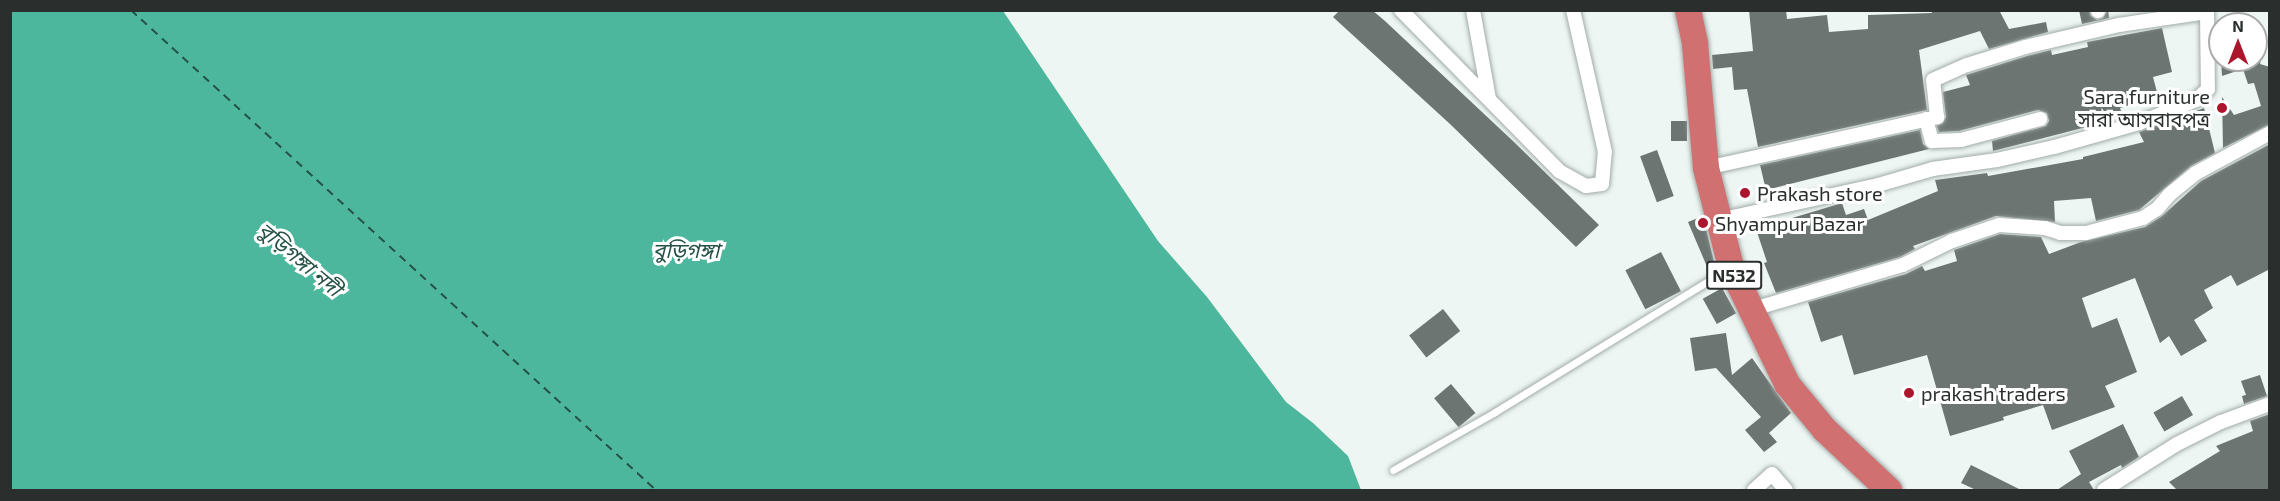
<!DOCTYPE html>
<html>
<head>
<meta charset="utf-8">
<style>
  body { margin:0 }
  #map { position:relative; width:2280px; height:501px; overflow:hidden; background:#edf6f3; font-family:"Exo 2","Noto Sans Bengali",sans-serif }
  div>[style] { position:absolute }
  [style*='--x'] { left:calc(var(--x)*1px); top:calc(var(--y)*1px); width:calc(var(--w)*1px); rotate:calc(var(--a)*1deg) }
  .water>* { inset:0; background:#4cb79c }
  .ferry>* { height:1.5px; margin-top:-0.75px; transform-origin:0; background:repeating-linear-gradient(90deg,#255246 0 8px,transparent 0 14px) }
  .building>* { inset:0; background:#6d7572; transform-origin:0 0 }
  .roads { filter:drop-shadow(0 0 2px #a2aba8) drop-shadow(0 0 2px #a2aba8) }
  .lane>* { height:7px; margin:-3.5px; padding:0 3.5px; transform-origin:3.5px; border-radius:3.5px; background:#fff }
  .street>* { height:14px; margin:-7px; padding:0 7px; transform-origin:7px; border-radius:7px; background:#fff }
  .highway>* { height:26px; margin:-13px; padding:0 13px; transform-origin:13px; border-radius:13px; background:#d17070 }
  .dots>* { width:16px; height:16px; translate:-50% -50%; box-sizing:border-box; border:3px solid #fff; border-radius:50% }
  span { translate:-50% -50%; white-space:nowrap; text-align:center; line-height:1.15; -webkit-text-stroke:6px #fff; paint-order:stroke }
  .shield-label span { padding:2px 4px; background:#fff; border:2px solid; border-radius:4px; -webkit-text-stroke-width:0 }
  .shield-label { font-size:18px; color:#2a2e2d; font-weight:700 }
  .poi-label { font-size:20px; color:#2a2e2d }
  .right { translate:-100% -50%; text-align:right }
  .left { translate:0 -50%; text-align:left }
  .water-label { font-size:21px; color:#255246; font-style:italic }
  .frame { position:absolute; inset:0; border:12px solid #2a2e2d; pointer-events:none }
  .north { position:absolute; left:2208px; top:12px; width:60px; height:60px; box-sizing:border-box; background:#fff; border:2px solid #aaabab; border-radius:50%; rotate:0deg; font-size:16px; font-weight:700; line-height:24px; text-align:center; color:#2a2e2d }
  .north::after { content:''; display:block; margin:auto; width:21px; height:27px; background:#ab162c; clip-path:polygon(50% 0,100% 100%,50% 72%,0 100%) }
</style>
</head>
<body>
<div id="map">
  <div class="water">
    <div style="clip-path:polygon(10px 11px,1003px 11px,1158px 241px,1207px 297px,1286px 402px,1313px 423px,1348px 456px,1361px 490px,11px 490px)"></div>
  </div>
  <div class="ferry">
    <div style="--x:131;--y:10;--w:711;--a:42.44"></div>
  </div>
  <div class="building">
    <div style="clip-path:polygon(1340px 10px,1372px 10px,1385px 21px,1514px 142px,1599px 225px,1576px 247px,1450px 124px,1333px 17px)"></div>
    <div style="clip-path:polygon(1749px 10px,1786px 10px,1787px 19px,1827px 15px,1829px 32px,1868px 29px,1868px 15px,1932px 13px,1931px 10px,1999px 10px,2009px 29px,2046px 22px,2048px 32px,1989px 49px,1980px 31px,1919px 50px,1927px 110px,1758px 147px,1747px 89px,1734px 90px,1732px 67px,1713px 69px,1712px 55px,1753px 51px)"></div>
    <div style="clip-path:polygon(2079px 10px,2089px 10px,2091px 16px,2097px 20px,2103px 18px,2108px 10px,2109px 18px,2082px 24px)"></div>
    <div style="clip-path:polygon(2162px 28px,2172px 72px,2153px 77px,2158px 96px,2120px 108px,2122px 114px,2102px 123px,1993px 151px,1992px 141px,2046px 126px,2049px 121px,2047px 113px,2038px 110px,1959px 131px,1939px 132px,1937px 126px,1943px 123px,1946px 117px,1943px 92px,1970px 85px,1966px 75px,2027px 56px,2051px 50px,2052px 55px,2088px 47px,2087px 42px)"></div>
    <div style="clip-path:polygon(2221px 60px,2261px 60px,2260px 64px,2270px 67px,2270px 124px,2223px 148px,2222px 97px,2234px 115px,2261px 106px,2254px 83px,2248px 84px,2243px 69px,2222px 76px)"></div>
    <div style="clip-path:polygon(2204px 108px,2215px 153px,2191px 166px,2139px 210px,2096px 221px,2091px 198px,2054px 201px,2055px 222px,1996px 216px,1913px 246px,1915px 249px,1900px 257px,1776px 293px,1764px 263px,1767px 262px,1756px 229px,1842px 203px,1846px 215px,1864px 209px,1868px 220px,1938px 191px,1935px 180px,1987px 173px,1988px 176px,2083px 159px,2083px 157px,2144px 142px,2139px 132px)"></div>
    <div style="left:1671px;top:121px;width:16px;height:20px"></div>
    <div style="clip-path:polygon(1920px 130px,1923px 144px,1929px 149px,1766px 190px,1760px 165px)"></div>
    <div style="clip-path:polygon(2270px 144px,2270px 269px,2237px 286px,2231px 275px,2204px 290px,2213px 308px,2194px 320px,2207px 341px,2181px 356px,2169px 336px,2160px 343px,2135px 278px,2082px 298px,2092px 328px,2117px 318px,2137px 372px,2105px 386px,2115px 407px,2052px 430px,2043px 405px,2003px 417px,2004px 420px,1950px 436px,1927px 355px,1854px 375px,1842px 335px,1821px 342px,1808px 302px,1906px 274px,1922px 266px,1925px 271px,1957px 261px,1954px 250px,2000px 234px,2041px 237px,2049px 254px,2081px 242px,2145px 227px,2162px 216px,2201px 181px)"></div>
    <div style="left:1657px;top:150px;width:49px;height:18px;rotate:70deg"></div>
    <div style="clip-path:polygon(1703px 216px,1715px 266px,1708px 269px,1688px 222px)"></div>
    <div style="left:1661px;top:252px;width:44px;height:40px;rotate:63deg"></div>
    <div style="left:1722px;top:288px;width:29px;height:22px;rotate:61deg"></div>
    <div style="left:1443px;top:309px;width:28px;height:43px;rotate:52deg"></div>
    <div style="clip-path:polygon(1726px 333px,1732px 375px,1752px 358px,1791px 413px,1769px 433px,1777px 442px,1764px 452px,1745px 430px,1761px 417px,1716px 368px,1695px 371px,1690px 338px)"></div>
    <div style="clip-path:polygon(2260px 375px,2267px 396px,2244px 404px,2242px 396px,2246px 395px,2241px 381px)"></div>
    <div style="left:1451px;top:384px;width:38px;height:22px;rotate:50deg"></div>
    <div style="left:2182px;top:396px;width:22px;height:33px;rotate:60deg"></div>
    <div style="clip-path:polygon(2270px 414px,2270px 490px,2177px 490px,2169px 482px,2220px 451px,2216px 446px,2253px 431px,2250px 421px)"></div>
    <div style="clip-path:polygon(2123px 424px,2139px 457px,2122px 468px,2121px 465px,2089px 482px,2094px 490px,2057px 490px,2081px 474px,2069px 451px)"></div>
    <div style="clip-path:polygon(1971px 465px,2021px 490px,1976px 490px,1961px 483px)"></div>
  </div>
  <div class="roads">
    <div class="lane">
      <div style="--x:1393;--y:470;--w:117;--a:-29.6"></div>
      <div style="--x:1495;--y:412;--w:271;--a:-31.6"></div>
    </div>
    <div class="street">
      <div style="--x:1401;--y:10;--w:226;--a:45.5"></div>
      <div style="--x:1559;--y:171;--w:31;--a:29"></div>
      <div style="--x:1586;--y:186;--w:16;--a:-7"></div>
      <div style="--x:1602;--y:184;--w:32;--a:-85"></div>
      <div style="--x:1605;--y:152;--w:146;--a:-102.7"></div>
      <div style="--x:1473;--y:10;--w:90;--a:79.8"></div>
      <div style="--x:2098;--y:11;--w:1;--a:-90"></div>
      <div style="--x:1926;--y:119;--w:23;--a:75"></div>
      <div style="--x:1932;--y:141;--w:29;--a:-2"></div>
      <div style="--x:1961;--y:140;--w:82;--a:-14.9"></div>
      <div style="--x:1706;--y:168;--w:237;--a:-12.4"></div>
      <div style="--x:1937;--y:117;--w:37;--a:-96"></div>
      <div style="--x:1933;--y:80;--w:37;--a:-24"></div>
      <div style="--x:1967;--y:65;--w:61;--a:-17.2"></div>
      <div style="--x:2025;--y:47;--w:97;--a:-13.2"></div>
      <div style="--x:2119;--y:25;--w:89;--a:-8.4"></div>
      <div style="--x:2207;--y:12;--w:77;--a:89.3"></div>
      <div style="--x:2208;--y:89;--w:16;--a:137"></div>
      <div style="--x:2196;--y:100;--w:61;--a:158"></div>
      <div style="--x:2139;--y:123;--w:88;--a:164.2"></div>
      <div style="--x:2054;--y:147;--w:58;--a:167.2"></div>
      <div style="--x:1997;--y:160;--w:65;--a:172"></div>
      <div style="--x:1933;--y:169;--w:57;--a:163.8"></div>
      <div style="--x:1878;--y:185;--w:163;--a:167.6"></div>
      <div style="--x:1750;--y:310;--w:159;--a:-16.4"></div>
      <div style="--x:1903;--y:265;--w:55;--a:-26.1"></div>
      <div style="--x:1952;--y:241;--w:50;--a:-18.8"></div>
      <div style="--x:1999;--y:225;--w:46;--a:3.7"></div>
      <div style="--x:2045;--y:228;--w:16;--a:18"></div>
      <div style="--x:2060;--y:233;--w:26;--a:0"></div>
      <div style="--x:2086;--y:233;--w:59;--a:-14.7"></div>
      <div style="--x:2143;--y:218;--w:17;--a:-33"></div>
      <div style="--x:2157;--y:209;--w:20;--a:-49"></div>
      <div style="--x:2170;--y:194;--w:33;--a:-39"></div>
      <div style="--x:2196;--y:173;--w:84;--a:-28.4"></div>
      <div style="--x:1754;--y:490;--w:24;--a:-42"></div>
      <div style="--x:1772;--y:474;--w:21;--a:49"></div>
      <div style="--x:2104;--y:490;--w:86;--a:-32.2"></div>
      <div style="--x:2177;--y:444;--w:49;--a:-26.6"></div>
      <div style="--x:2221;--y:422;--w:52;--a:-20.2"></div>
    </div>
    <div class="highway">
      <div style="--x:1688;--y:10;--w:35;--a:78"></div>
      <div style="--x:1695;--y:44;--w:124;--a:84.9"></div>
      <div style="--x:1706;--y:168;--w:102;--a:75.8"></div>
      <div style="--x:1731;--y:267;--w:130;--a:64.4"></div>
      <div style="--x:1787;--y:384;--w:60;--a:50.4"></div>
      <div style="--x:1825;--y:430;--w:88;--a:43.2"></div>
    </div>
  </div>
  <div class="dots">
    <div style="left:2222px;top:108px;background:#ab162c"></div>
    <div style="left:1745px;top:193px;background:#ab162c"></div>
    <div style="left:1703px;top:223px;background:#ab162c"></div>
    <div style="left:1909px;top:393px;background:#ab162c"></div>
  </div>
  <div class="shield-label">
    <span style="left:1734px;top:275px">N532</span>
  </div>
  <div class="poi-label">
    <span class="right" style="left:2210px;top:108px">Sara furniture<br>সারা আসবাবপত্র</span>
    <span class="left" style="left:1757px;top:193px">Prakash store</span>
    <span class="left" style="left:1715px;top:223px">Shyampur Bazar</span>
    <span class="left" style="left:1921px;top:393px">prakash traders</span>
  </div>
  <div class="water-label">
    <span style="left:686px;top:250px">বুড়িগঙ্গা</span>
    <span style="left:300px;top:259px;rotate:40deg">বুড়িগঙ্গা নদী</span>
  </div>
  <div class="frame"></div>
  <div class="north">N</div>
</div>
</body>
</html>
